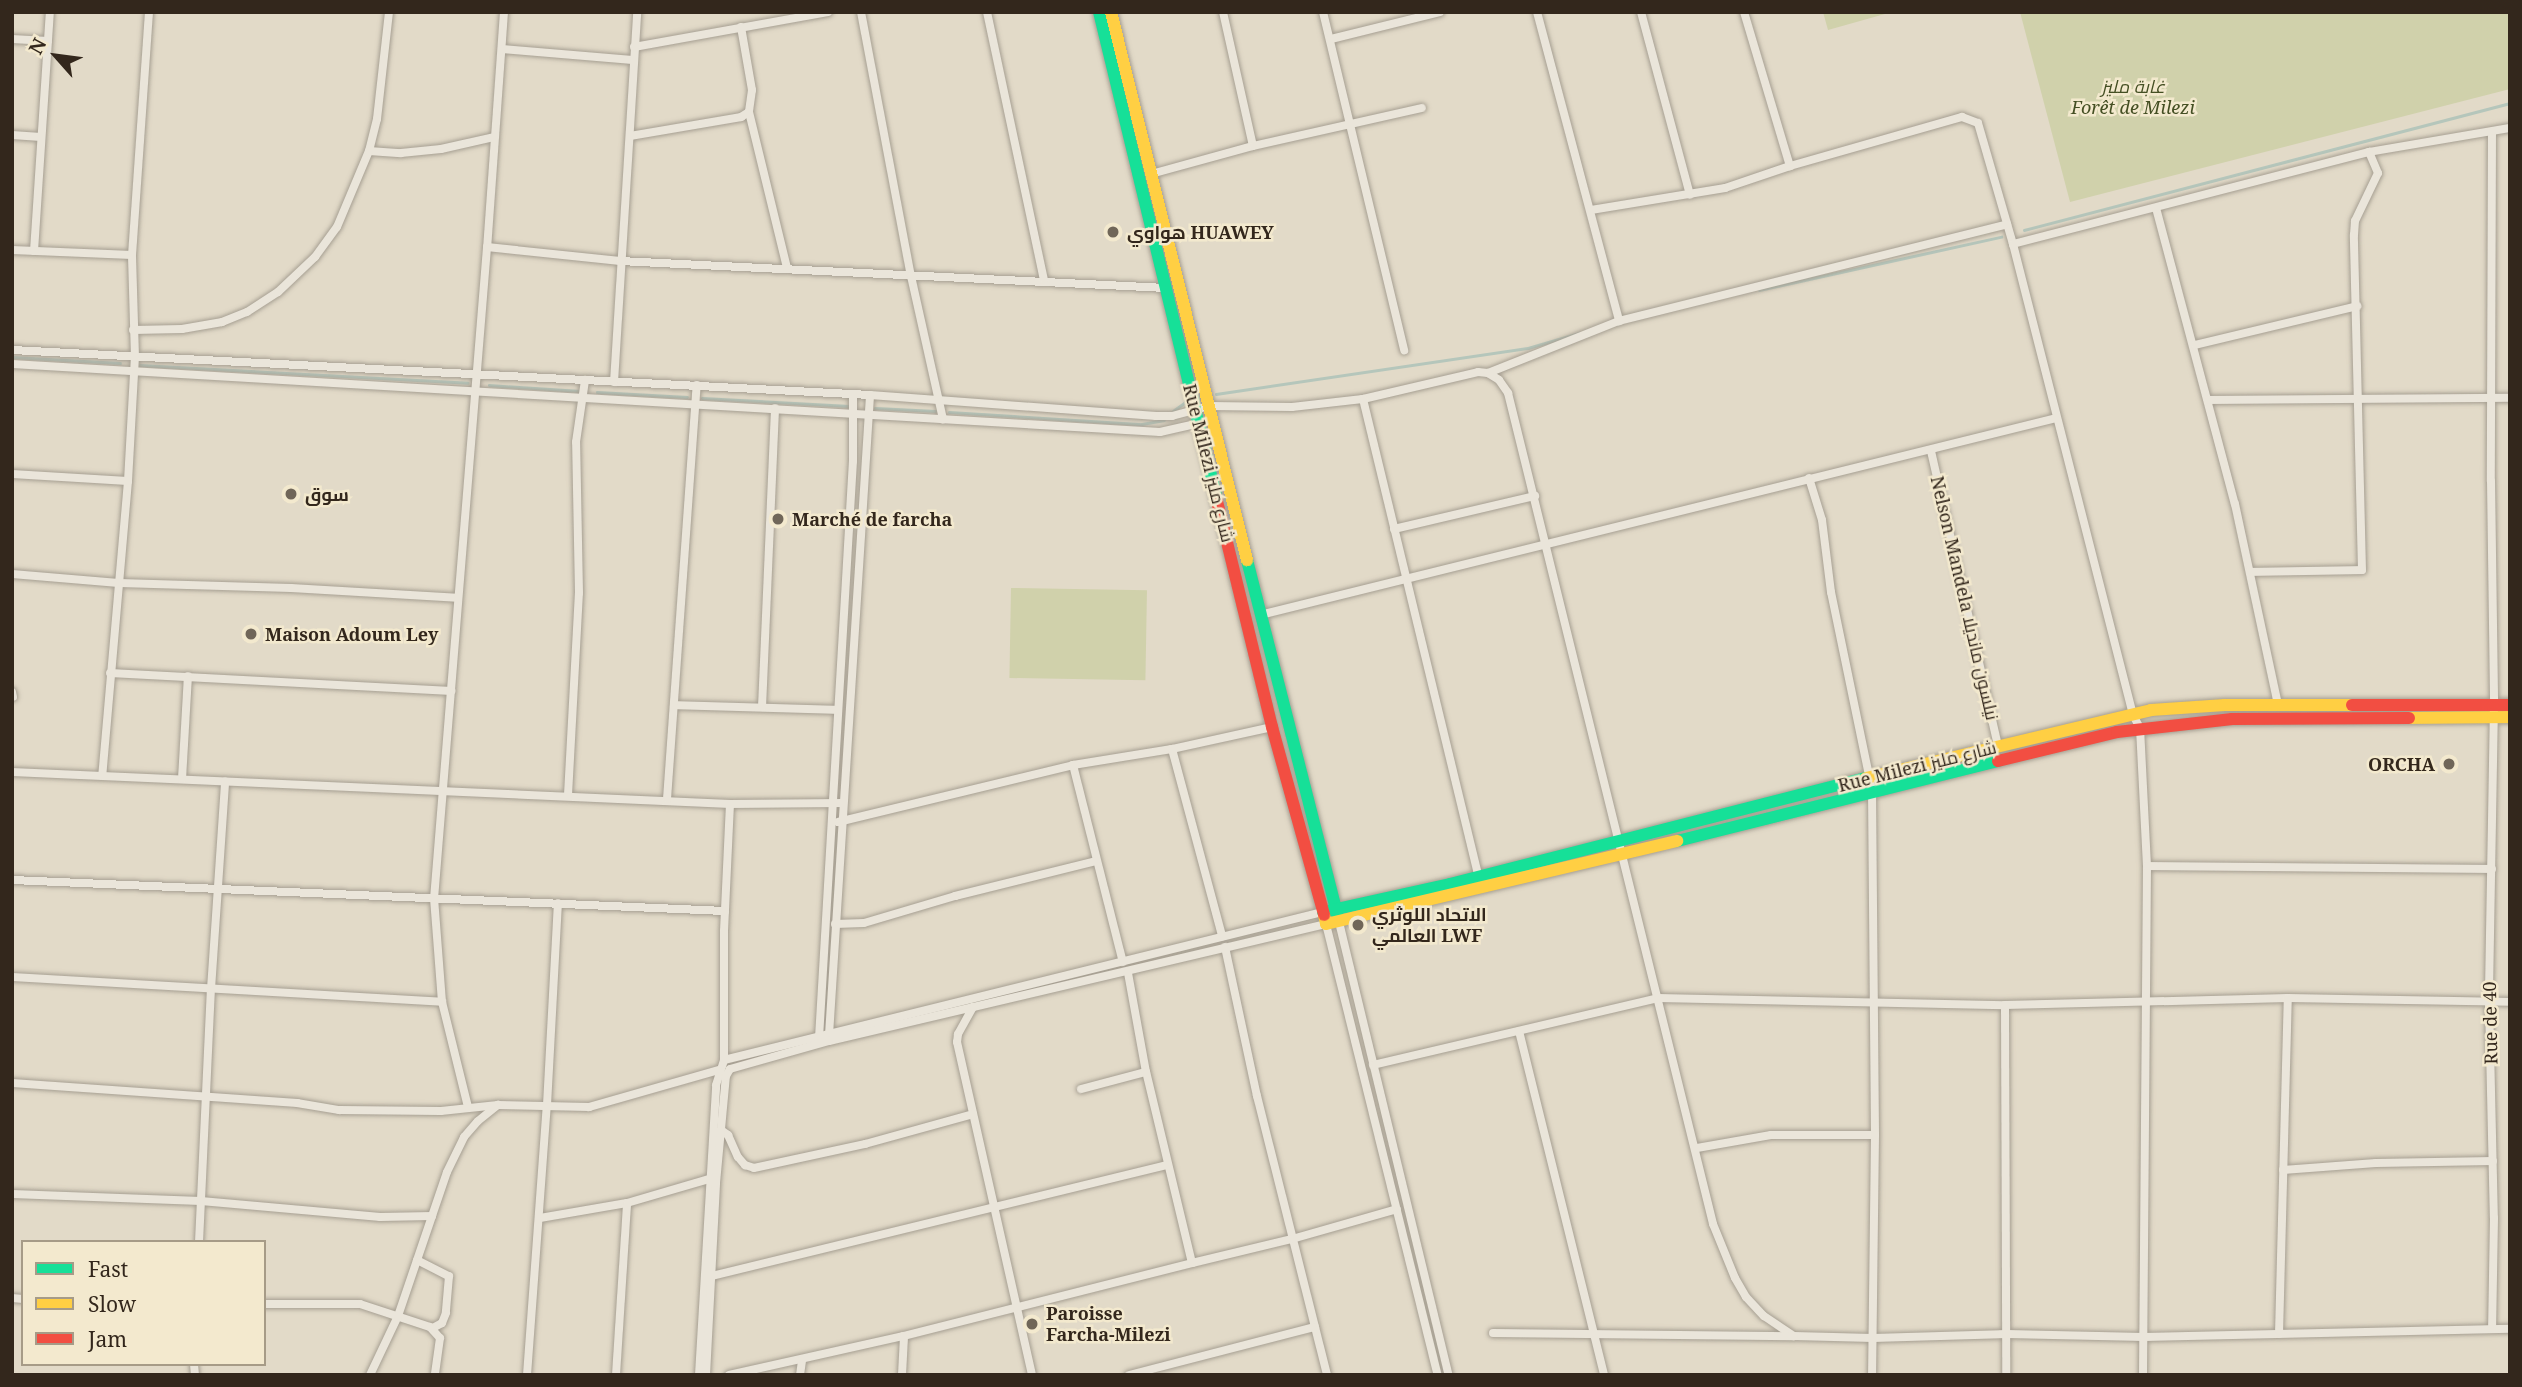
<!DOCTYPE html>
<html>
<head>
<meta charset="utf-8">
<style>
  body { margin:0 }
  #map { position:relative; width:2522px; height:1387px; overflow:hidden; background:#e2dac8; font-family:"Noto Serif",Cairo,serif }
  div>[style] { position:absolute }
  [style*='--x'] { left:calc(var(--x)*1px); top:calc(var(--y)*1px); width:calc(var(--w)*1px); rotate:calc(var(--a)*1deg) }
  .green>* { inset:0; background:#d0d1ab; transform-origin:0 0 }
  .stream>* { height:2.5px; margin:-1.25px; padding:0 1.25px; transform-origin:1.25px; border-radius:1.25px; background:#b5c6bb }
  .roads { filter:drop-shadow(0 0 2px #a69f92) drop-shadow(0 0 2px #a69f92) }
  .street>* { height:8px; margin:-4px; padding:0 4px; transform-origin:4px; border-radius:4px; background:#eae5da }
  .fast>* { height:12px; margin:-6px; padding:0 6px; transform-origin:6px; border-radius:6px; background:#16e098 }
  .slow>* { height:12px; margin:-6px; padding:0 6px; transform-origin:6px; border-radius:6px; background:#ffcf43 }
  .jam>* { height:12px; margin:-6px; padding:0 6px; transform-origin:6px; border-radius:6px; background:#f24e42 }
  .dots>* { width:19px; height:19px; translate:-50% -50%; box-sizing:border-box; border:4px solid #f3e9ce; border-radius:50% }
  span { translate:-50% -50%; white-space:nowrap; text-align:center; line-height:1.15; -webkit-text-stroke:5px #f3e9ce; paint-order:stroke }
  .park-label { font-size:18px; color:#444f23; font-style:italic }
  .poi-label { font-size:18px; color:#33271c; font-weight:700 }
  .left { translate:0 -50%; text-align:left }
  .right { translate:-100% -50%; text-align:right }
  .street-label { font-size:18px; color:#33271c }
  .frame { position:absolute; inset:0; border:14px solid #33271c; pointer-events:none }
  .legend { position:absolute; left:21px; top:1240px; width:245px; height:126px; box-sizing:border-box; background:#f3e9ce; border:2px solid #a69b87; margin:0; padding:9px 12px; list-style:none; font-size:21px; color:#33271c }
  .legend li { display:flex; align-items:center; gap:14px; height:35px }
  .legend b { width:35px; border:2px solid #a69b87 }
  .north { position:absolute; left:21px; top:21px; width:70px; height:70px; -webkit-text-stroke:5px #f3e9ce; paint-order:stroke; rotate:298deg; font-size:19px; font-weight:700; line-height:28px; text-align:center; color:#33271c }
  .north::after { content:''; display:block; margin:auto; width:24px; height:32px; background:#33271c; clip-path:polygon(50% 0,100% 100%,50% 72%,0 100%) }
</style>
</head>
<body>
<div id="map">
  <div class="green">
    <div style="clip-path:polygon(1823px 12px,1892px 12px,1828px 30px)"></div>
    <div style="clip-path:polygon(2020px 12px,2510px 12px,2510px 89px,2070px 202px)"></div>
    <div style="left:1011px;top:588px;width:136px;height:90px;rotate:1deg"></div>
  </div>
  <div class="stream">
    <div style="--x:2024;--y:230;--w:502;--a:-14.64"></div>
    <div style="--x:1759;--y:290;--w:248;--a:-12.4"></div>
    <div style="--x:12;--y:357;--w:108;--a:3.2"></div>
    <div style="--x:140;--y:365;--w:328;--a:3.1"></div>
    <div style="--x:489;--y:385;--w:91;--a:3.8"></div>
    <div style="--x:597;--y:392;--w:90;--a:3.2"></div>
    <div style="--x:1216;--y:394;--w:315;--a:-8.4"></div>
    <div style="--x:1528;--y:348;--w:53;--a:-16.4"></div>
    <div style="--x:702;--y:398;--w:147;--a:3.1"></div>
    <div style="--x:875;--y:408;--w:60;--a:2.9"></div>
    <div style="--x:1173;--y:411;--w:17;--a:-36"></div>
    <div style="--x:949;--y:412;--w:193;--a:3.6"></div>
    <div style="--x:1142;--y:424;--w:22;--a:-10"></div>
  </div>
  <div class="roads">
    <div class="street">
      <div style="--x:504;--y:12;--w:236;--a:94.1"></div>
      <div style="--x:487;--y:247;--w:134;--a:6"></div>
      <div style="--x:620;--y:261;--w:548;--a:2.83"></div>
      <div style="--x:861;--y:12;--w:269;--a:79.3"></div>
      <div style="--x:911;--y:276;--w:147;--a:77.4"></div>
      <div style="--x:987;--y:12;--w:275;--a:78"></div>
      <div style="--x:1223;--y:12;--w:137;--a:77.4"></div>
      <div style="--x:1323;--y:12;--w:348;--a:76.5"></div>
      <div style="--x:1537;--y:12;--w:320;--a:75.1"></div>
      <div style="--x:1641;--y:12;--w:189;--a:75"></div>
      <div style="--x:1744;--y:12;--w:161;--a:73.4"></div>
      <div style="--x:741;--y:27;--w:64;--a:80.1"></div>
      <div style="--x:752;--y:90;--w:22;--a:98"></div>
      <div style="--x:749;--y:112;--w:161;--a:76.3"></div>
      <div style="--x:12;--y:39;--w:36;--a:3"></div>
      <div style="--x:1331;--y:39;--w:112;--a:-13.9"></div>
      <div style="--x:634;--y:47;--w:197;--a:-10.2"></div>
      <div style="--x:502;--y:49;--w:131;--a:4.8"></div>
      <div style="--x:2492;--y:132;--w:349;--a:90.2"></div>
      <div style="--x:2491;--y:481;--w:224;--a:89.2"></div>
      <div style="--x:2494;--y:705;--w:298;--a:91"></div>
      <div style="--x:2489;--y:1003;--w:215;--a:88.7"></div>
      <div style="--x:2494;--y:1218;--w:111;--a:91"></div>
      <div style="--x:12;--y:135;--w:29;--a:4"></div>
      <div style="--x:630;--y:136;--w:113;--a:-9.7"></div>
      <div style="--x:741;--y:117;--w:9;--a:-32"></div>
      <div style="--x:369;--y:151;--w:32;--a:4"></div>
      <div style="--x:401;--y:153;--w:40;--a:-5.7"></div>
      <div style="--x:441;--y:149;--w:54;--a:-12.8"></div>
      <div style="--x:1151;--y:174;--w:106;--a:-15.4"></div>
      <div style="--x:1253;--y:146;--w:173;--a:-12.7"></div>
      <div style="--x:2156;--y:208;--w:306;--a:75.1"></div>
      <div style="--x:2235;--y:504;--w:206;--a:77.9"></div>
      <div style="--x:1591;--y:210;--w:136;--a:-9.3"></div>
      <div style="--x:1725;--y:188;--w:69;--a:-18.7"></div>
      <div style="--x:1790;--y:166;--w:179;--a:-15.9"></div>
      <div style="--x:1962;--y:117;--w:17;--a:21"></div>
      <div style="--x:1978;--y:123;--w:126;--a:73.9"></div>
      <div style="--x:2013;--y:244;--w:488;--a:75.7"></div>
      <div style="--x:2134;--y:717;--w:13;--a:61"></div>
      <div style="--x:2140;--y:728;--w:138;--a:87.1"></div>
      <div style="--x:2147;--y:866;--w:509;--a:90.45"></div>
      <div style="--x:2013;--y:244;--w:368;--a:-14.5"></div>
      <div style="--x:2369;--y:152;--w:143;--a:-9.7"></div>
      <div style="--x:12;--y:250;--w:120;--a:2.4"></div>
      <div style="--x:34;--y:251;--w:240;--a:-86.2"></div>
      <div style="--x:133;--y:330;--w:49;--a:-1.2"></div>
      <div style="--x:182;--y:329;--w:41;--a:-9.9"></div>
      <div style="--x:222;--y:322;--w:27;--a:-22"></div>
      <div style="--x:247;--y:312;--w:37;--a:-33"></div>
      <div style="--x:278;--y:292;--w:51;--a:-43.4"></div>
      <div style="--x:315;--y:257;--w:37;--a:-54"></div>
      <div style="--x:337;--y:227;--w:82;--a:-67.2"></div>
      <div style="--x:369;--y:151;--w:33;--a:-76"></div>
      <div style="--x:377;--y:119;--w:108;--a:-83.6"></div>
      <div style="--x:2195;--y:345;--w:167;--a:-13.5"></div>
      <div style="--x:12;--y:350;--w:859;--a:3"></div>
      <div style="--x:870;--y:395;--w:287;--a:4.2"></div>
      <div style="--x:1156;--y:416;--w:16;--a:0"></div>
      <div style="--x:1172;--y:416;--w:38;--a:-15"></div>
      <div style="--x:1209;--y:406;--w:83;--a:0.7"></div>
      <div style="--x:1292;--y:407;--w:71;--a:-6.4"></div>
      <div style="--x:1363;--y:399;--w:118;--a:-13.2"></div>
      <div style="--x:1478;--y:372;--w:10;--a:6"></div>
      <div style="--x:1488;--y:373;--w:13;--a:32"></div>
      <div style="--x:1499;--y:380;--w:16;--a:55"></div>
      <div style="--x:1508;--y:393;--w:856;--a:76.14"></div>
      <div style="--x:1713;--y:1224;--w:58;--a:67.8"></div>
      <div style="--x:1735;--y:1278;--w:22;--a:60"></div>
      <div style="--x:1746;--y:1297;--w:26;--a:47"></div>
      <div style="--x:1764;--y:1316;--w:36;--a:34"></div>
      <div style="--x:1794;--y:1336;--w:79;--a:1.5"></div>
      <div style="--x:1873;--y:1338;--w:134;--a:-1.7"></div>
      <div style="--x:2007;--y:1334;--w:137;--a:1.3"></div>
      <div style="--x:2144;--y:1337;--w:366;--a:-1.3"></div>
      <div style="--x:12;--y:364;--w:1150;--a:3.39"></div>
      <div style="--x:1160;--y:432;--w:54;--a:-12.8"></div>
      <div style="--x:1488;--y:373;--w:141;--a:-21.7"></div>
      <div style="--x:1619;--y:321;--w:400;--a:-14"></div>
      <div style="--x:614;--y:382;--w:371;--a:-86.4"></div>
      <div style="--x:1363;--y:399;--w:491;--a:76.4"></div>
      <div style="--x:2209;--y:400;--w:301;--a:-0.4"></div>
      <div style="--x:1931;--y:451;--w:302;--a:77.2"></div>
      <div style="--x:12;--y:474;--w:116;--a:3.5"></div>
      <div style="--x:128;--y:481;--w:296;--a:95"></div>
      <div style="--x:1809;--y:478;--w:44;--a:72.8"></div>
      <div style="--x:1822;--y:520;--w:73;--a:82.9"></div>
      <div style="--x:1831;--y:592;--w:202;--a:78.3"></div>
      <div style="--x:1872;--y:790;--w:345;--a:89.5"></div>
      <div style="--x:1875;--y:1135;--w:240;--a:90.7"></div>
      <div style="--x:128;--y:481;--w:124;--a:-86.8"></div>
      <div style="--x:135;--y:357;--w:102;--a:-91.7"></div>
      <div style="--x:132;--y:255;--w:244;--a:-86"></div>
      <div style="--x:1394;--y:529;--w:145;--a:-13.2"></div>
      <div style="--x:2250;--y:572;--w:112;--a:-1"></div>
      <div style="--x:2362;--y:570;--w:335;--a:-91.4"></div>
      <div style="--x:2354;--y:235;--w:14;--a:-86"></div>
      <div style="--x:2355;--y:221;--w:53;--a:-64.4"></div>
      <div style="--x:2378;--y:173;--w:23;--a:-113"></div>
      <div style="--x:12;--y:574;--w:107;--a:4.8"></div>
      <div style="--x:119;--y:583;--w:172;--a:1.7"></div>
      <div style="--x:291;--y:588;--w:166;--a:3.4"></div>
      <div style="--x:1260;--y:615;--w:820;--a:-13.9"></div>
      <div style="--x:110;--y:673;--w:342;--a:3"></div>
      <div style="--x:12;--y:692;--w:5;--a:79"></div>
      <div style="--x:674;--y:705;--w:164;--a:1.7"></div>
      <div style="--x:762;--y:707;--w:299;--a:-87.5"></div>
      <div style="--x:1172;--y:749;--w:194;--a:75"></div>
      <div style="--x:1073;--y:765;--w:203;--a:75.8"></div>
      <div style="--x:12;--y:772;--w:719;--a:2.55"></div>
      <div style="--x:730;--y:804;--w:113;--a:-0.5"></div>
      <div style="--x:182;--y:779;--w:103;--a:-86.7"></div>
      <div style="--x:568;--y:795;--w:202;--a:-86.9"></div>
      <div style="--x:579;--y:593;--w:151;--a:-91.1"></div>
      <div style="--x:576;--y:442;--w:63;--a:-81.7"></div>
      <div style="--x:667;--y:799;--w:415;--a:-85.9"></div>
      <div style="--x:838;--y:822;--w:242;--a:-13.6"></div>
      <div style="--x:1073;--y:765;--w:100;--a:-9.2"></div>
      <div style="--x:1172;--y:749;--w:102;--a:-12.4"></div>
      <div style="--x:2147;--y:866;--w:345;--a:0.5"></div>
      <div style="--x:12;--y:880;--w:714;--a:2.49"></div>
      <div style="--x:1339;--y:922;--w:466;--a:76.4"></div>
      <div style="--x:835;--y:924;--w:29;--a:-2"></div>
      <div style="--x:864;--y:923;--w:95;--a:-16.5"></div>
      <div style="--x:955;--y:896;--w:145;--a:-13.9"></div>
      <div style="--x:1225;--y:947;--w:152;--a:77.9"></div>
      <div style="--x:1257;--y:1096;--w:288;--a:75.9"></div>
      <div style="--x:12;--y:977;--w:431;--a:3.3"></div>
      <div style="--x:2005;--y:1005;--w:370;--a:89.8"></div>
      <div style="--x:973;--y:1007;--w:31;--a:119"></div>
      <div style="--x:958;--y:1034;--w:8;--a:97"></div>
      <div style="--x:957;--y:1042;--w:341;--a:77.3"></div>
      <div style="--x:1519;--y:1031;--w:354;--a:76.1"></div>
      <div style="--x:829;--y:1035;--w:641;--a:-86.33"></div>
      <div style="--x:819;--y:1038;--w:578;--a:-86.63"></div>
      <div style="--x:853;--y:461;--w:66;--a:-90"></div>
      <div style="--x:724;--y:1060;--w:129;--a:-90"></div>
      <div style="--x:724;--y:931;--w:127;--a:-87.3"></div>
      <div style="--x:1373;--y:1065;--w:293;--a:-13.2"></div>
      <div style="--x:1658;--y:998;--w:347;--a:1.2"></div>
      <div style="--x:2005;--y:1005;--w:283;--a:-1.4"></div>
      <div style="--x:2288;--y:998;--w:222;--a:1"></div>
      <div style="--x:12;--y:1083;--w:286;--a:4"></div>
      <div style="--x:297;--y:1103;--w:43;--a:9.5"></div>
      <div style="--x:339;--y:1110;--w:102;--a:0.6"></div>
      <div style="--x:441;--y:1111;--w:57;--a:-6"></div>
      <div style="--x:1081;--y:1089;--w:67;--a:-14.7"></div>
      <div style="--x:468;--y:1107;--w:108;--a:-103.9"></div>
      <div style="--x:442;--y:1002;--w:103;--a:-94.4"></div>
      <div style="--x:434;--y:899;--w:654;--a:-85.35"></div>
      <div style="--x:721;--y:1130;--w:9;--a:36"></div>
      <div style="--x:728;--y:1135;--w:24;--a:66"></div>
      <div style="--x:738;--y:1157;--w:11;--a:49"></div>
      <div style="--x:745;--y:1165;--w:9;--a:18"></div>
      <div style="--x:754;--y:1168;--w:114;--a:-12.2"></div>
      <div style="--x:865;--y:1144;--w:112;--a:-15.5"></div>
      <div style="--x:1697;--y:1148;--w:75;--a:-10"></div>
      <div style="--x:1771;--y:1135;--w:104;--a:0"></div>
      <div style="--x:2283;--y:1170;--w:93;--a:-4.3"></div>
      <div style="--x:2376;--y:1163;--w:117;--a:-1"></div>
      <div style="--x:12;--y:1194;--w:189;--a:2.1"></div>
      <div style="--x:201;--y:1201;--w:180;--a:5.1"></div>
      <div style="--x:380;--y:1217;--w:52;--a:-1.1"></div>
      <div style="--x:432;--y:1216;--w:46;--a:-71.2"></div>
      <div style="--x:447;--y:1172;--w:39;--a:-64"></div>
      <div style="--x:464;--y:1137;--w:21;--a:-49"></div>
      <div style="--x:478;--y:1121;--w:26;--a:-39"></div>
      <div style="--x:498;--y:1105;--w:91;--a:1.3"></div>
      <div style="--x:589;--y:1107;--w:135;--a:-15.9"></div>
      <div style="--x:540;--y:1218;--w:88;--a:-9.8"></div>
      <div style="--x:627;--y:1203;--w:85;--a:-16.3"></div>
      <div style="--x:199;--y:1242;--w:253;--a:-87.3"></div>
      <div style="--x:211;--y:989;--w:208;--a:-86.1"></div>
      <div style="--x:417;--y:1260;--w:36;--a:27"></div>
      <div style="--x:449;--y:1276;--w:37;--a:95"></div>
      <div style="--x:446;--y:1313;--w:11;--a:112"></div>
      <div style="--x:442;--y:1323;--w:10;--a:151"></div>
      <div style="--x:1192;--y:1263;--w:103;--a:-13.5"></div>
      <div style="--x:1292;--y:1239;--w:109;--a:-15.9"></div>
      <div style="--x:712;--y:1276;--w:469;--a:-13.7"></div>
      <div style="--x:12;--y:1298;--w:11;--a:5"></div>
      <div style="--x:264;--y:1304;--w:96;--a:0"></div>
      <div style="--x:360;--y:1304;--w:74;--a:18.2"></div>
      <div style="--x:430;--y:1327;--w:15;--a:48"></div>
      <div style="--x:440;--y:1338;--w:37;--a:98"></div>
      <div style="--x:1493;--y:1333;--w:301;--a:0.6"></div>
      <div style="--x:2279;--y:1334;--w:336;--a:-88.5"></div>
      <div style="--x:194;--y:1364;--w:11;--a:85"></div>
      <div style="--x:370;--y:1375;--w:65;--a:-64.6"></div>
      <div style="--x:398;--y:1316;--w:106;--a:-71.2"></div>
      <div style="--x:527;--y:1375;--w:271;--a:-85.8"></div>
      <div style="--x:547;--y:1105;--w:202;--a:-86.9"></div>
      <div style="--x:616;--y:1375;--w:172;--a:-86.3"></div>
      <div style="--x:699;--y:1375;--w:290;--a:-86.6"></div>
      <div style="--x:716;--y:1085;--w:26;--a:-72"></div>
      <div style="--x:724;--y:1060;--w:617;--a:-13.88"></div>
      <div style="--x:706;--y:1375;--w:192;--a:-87"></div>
      <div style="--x:716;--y:1183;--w:107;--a:-84.7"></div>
      <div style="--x:726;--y:1076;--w:8;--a:-60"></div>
      <div style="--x:730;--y:1069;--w:103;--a:-15.8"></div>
      <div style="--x:829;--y:1041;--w:511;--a:-13.25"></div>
      <div style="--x:1326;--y:924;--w:465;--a:76.1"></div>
      <div style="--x:729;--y:1375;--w:179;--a:-12.6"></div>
      <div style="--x:904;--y:1336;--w:297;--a:-14.2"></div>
      <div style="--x:1192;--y:1263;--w:196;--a:-103.5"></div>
      <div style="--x:1146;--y:1072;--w:101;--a:-100.3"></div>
      <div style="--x:800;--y:1375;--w:15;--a:-82"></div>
      <div style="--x:902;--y:1375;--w:39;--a:-87"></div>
      <div style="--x:1129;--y:1375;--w:192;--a:-14.5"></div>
    </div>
    <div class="fast">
      <div style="--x:1099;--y:12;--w:499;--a:76.4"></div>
      <div style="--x:1247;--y:560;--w:365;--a:75.7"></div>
      <div style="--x:1677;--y:841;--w:331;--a:-14"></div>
      <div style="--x:1323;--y:912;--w:130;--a:-12.4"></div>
      <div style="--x:1450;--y:884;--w:429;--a:-14.3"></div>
    </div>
    <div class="slow">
      <div style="--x:1111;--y:12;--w:565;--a:76.06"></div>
      <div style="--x:2409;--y:718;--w:101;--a:-0.6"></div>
      <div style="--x:1866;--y:778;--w:293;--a:-13.4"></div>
      <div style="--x:2151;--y:710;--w:74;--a:-3.9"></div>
      <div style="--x:2225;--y:705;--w:127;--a:0"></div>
      <div style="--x:1324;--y:915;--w:9;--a:77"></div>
      <div style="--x:1326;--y:924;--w:361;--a:-13.3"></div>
    </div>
    <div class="jam">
      <div style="--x:1216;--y:497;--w:237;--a:76.3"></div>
      <div style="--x:1272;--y:727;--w:195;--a:74.5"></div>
      <div style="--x:2352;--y:705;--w:158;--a:0"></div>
      <div style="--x:1998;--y:761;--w:122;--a:-13.7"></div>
      <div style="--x:2117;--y:732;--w:116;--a:-6.4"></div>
      <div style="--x:2232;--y:719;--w:177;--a:-0.3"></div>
    </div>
  </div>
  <div class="dots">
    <div style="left:1113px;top:232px;background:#706658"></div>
    <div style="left:291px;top:494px;background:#706658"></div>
    <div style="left:778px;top:519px;background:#706658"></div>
    <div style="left:251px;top:634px;background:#706658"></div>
    <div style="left:2449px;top:764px;background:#706658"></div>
    <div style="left:1358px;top:925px;background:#706658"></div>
    <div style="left:1032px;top:1324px;background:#706658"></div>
  </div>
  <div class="park-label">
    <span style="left:2133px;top:97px">غابة مليز<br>Forêt de Milezi</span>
  </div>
  <div class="poi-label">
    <span class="left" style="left:1127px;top:232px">هواوي HUAWEY</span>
    <span class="left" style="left:305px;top:494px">سوق</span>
    <span class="left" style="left:792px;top:519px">Marché de farcha</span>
    <span class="left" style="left:265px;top:634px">Maison Adoum Ley</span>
    <span class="right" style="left:2435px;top:764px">ORCHA</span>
    <span class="left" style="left:1372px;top:925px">الاتحاد اللوثري<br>العالمي LWF</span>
    <span class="left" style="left:1046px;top:1324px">Paroisse<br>Farcha-Milezi</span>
  </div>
  <div class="street-label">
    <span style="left:1209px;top:463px;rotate:76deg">Rue Milezi شارع مليز</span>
    <span style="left:1965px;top:598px;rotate:77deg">Nelson Mandela نيلسون مانديلا</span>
    <span style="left:1917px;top:766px;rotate:-14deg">Rue Milezi شارع مليز</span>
    <span style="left:2490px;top:1023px;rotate:-91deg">Rue de 40</span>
  </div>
  <div class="frame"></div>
  <ul class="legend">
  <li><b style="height:9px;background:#16e098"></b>Fast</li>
  <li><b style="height:9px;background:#ffcf43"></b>Slow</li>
  <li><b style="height:9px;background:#f24e42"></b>Jam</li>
  </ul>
  <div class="north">N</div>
</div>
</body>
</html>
